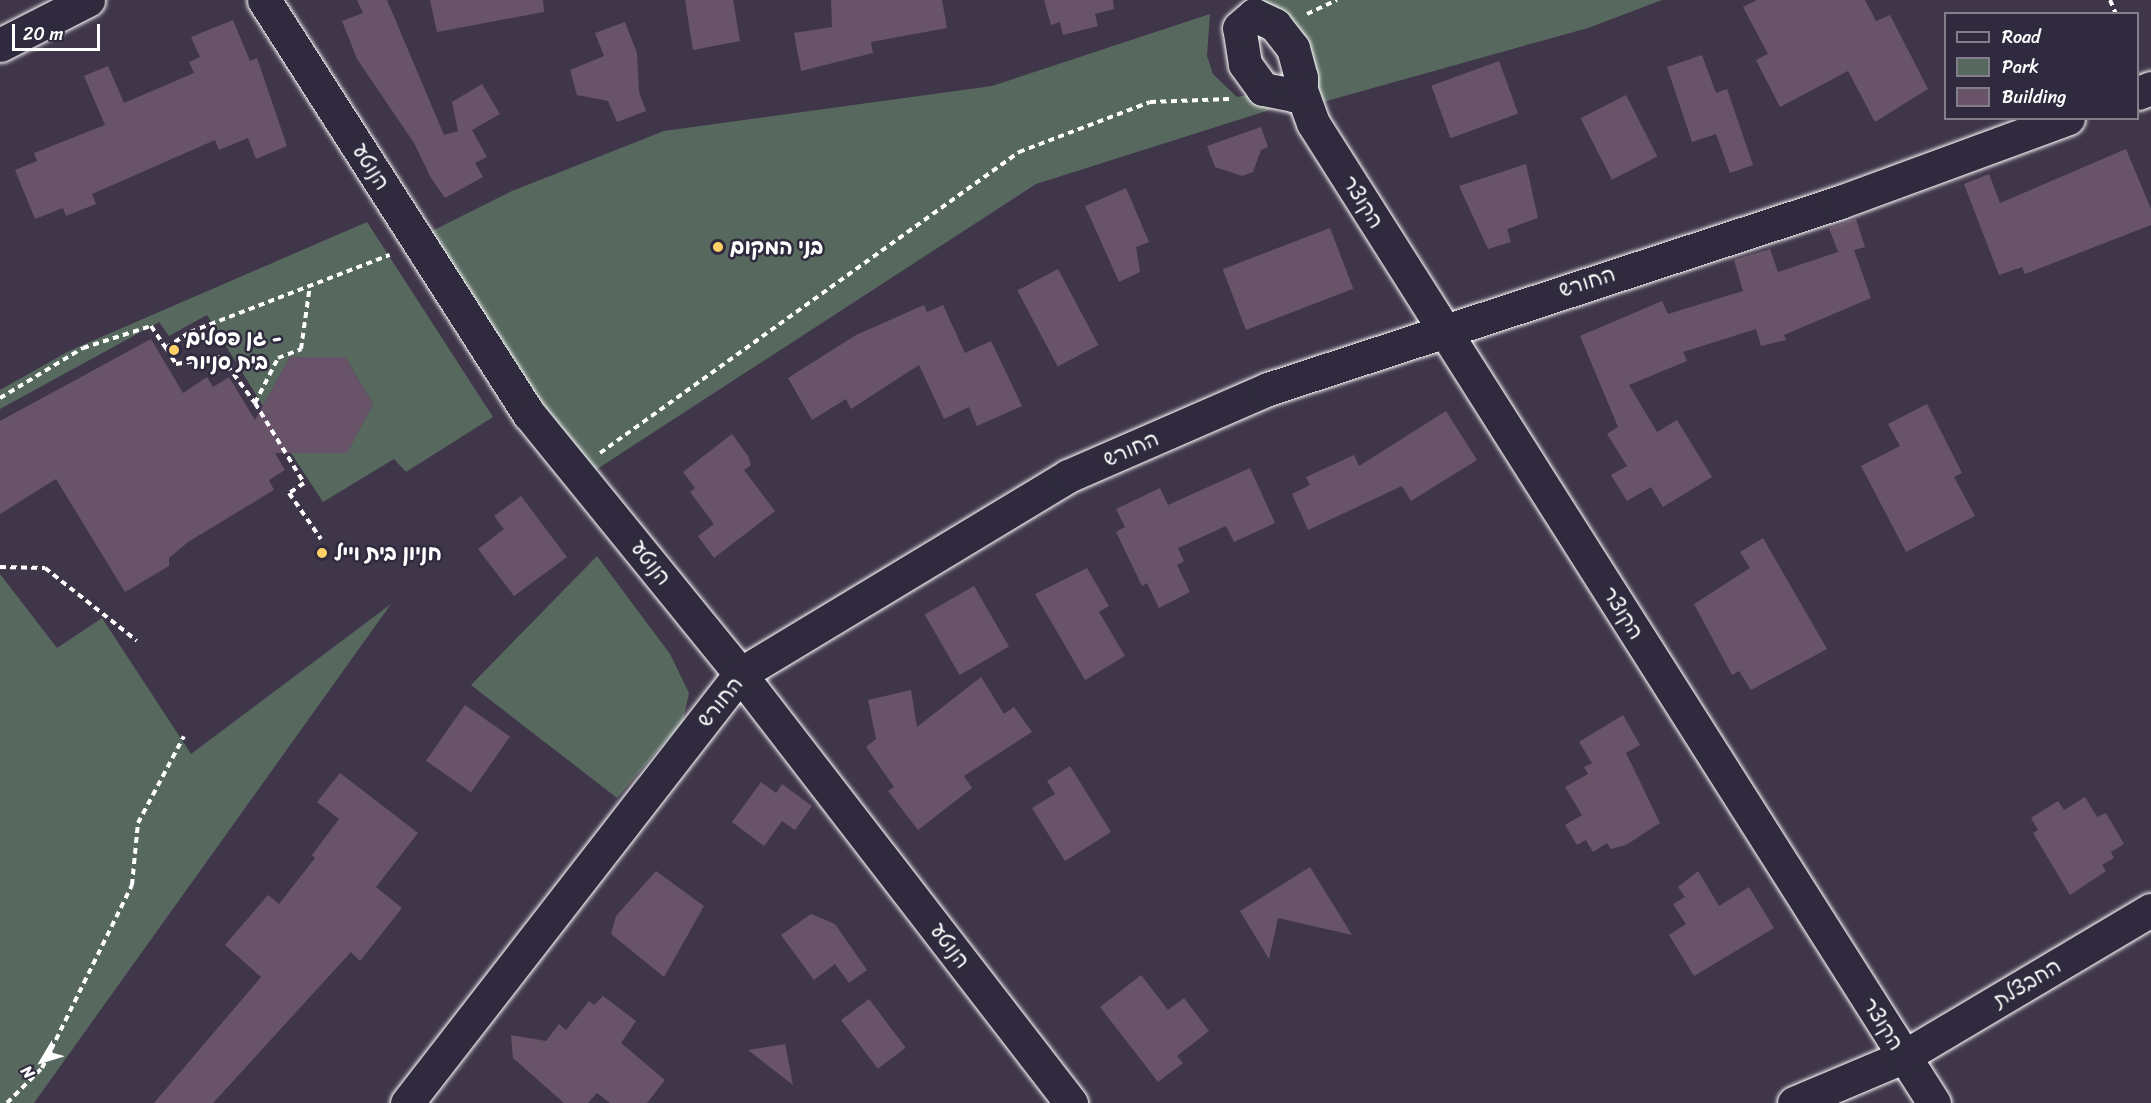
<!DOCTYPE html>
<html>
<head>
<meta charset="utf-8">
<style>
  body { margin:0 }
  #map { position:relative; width:2151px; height:1103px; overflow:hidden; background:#40364a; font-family:Sriracha,"Playpen Sans Hebrew",sans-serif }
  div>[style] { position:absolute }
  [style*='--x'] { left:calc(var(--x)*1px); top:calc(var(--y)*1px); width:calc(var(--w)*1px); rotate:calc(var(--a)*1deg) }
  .green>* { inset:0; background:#57685f }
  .building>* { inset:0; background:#695368; transform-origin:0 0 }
  .path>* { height:4px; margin-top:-2px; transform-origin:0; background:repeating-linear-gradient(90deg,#fff 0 6px,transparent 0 10.5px) }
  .roads { filter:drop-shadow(0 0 2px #fff) drop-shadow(0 0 2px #fff) }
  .minor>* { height:33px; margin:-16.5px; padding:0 16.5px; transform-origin:16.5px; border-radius:16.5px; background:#2f2a3d }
  .dots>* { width:16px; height:16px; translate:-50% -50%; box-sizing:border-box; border:3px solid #2f2a3d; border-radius:50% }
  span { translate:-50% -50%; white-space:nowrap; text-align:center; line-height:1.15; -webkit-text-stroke:5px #2f2a3d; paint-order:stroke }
  .street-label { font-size:21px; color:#fff }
  .poi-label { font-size:21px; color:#fff; font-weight:700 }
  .left { translate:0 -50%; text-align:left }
  .legend { position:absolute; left:1944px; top:12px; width:195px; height:108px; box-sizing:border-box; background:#2f2a3d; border:2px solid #827f8b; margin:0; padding:8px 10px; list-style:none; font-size:18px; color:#fff }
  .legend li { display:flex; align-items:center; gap:12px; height:30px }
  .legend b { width:30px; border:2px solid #827f8b }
  .north { position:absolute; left:12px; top:1031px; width:60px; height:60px; -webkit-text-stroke:4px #2f2a3d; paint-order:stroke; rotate:232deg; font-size:16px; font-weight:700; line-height:24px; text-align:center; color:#fff }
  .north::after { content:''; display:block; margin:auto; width:21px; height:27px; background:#fff; clip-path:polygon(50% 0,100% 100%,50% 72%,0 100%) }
  .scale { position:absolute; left:12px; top:24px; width:88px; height:27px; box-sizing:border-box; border:3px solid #fff; border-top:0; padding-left:8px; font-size:18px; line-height:21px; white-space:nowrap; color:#fff; -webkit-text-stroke:4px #2f2a3d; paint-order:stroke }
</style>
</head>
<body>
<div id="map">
  <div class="green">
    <div style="clip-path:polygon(1252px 0,1662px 0,1588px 28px,1323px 102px)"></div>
    <div style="clip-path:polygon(1210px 14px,1207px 56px,1213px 74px,1237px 97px,1254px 94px,1273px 109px,1036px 184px,594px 471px,541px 408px,430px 232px,512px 191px,664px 131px,992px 86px)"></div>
    <div style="clip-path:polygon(367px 222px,493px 417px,406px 472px,394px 459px,323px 502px,291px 453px,347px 452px,373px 404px,345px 357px,290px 357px,263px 406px,207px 315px,169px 336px,159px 322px,0 409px,0 390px,69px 351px)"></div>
    <div style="clip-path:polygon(597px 556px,670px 654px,689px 693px,683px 721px,617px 798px,471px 685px)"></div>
    <div style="clip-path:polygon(0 574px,57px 648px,102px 618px,191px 754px,391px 604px,34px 1103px,0 1103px)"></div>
  </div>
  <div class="building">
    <div style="clip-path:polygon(357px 0,387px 0,444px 135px,458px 131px,452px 102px,482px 84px,500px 114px,472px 130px,487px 157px,475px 163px,483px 177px,445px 198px,431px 178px,414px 143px,357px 59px,342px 21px,363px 13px)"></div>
    <div style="clip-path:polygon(430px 0,543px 0,544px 12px,437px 32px)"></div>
    <div style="clip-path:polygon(685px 0,733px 0,740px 41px,693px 50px)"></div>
    <div style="clip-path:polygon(831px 0,942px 0,947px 28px,871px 42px,873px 53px,801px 71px,794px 33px,832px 27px)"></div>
    <div style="clip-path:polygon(1044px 0,1113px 0,1114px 9px,1095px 14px,1098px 26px,1063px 35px,1060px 22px,1051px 25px)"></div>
    <div style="clip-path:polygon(1757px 0,1865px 0,1876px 21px,1890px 15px,1928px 89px,1875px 122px,1848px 71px,1780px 107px,1756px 60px,1768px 54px,1743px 7px)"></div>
    <div style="clip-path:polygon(233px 20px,250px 61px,257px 58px,287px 146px,256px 159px,248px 138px,219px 150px,215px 140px,92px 194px,96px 204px,66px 216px,63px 208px,35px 219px,15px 170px,37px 161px,34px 153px,105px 125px,84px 76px,108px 66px,124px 103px,194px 73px,189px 62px,200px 57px,191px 37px)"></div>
    <div style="clip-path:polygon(625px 22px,637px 53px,639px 92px,646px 111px,617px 122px,608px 101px,577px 95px,570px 70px,604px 56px,595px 33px)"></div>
    <div style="clip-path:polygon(1702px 55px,1716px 93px,1727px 89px,1753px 165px,1730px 173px,1716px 134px,1692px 142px,1667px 67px)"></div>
    <div style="left:1499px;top:61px;width:56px;height:72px;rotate:70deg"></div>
    <div style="left:1626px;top:95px;width:69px;height:51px;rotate:63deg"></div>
    <div style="clip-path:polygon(1261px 127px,1268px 147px,1261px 150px,1253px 172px,1242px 176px,1215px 167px,1207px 146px)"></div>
    <div style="clip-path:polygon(2126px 149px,2151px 209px,2151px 225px,2025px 274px,2022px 267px,1999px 275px,1964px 184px,1989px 174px,2000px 203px)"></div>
    <div style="clip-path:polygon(1526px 164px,1538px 218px,1507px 229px,1511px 242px,1488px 249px,1459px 186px)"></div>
    <div style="clip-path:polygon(1126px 188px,1149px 242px,1136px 247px,1140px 272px,1119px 282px,1085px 206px)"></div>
    <div style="clip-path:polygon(1856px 219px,1865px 247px,1854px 250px,1871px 298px,1784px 335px,1786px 340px,1761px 346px,1756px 329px,1683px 352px,1687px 361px,1629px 385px,1657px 432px,1677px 420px,1712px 477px,1663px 507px,1651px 487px,1627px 501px,1611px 475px,1627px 466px,1607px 434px,1618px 427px,1580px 336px,1662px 301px,1668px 314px,1743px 291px,1734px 260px,1770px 249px,1778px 272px,1838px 252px,1829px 228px)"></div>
    <div style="left:1330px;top:228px;width:65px;height:115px;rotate:69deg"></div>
    <div style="left:1058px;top:269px;width:86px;height:46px;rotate:62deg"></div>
    <div style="clip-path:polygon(924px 305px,927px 312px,943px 305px,965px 353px,991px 341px,1022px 406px,977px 426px,969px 407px,944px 419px,919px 365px,851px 409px,846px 399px,812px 420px,788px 378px,856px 335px)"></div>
    <div style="clip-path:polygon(151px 339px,183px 393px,207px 377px,213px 387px,229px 377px,255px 420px,290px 357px,345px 357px,373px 404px,347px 453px,275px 453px,285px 470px,269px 480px,274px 490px,188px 542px,169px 558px,169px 566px,125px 592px,56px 479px,0 514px,0 421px)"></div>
    <div style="clip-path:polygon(1927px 404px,1962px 473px,1954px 477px,1975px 516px,1906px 552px,1861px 466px,1900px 446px,1888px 424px)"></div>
    <div style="clip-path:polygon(1446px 411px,1477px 460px,1411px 501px,1402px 486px,1308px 530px,1292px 494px,1310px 485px,1306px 477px,1354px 455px,1359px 466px)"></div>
    <div style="clip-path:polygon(732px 434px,748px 456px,751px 465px,744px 470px,775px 511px,714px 558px,698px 536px,714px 524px,690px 492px,695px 488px,683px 472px)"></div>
    <div style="clip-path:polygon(1250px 468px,1275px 523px,1234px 542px,1226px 526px,1178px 548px,1184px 561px,1177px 565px,1190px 592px,1159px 608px,1147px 583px,1142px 586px,1116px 532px,1125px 527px,1116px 509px,1160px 488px,1168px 505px)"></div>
    <div style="clip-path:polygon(521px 496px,567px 557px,514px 596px,478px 549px,504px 529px,494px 516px)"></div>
    <div style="clip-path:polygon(1763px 538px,1827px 649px,1751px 690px,1739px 671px,1732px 675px,1694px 604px,1750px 568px,1740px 552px)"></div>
    <div style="clip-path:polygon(1087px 568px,1109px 606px,1099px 612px,1125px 656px,1085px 680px,1035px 594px)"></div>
    <div style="left:974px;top:586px;width:70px;height:57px;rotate:60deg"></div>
    <div style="clip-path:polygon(981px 677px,1004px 714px,1014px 707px,1032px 732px,964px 776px,972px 788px,918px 830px,888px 791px,894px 787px,866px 747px,876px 739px,868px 700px,911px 690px,917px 727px)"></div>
    <div style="left:465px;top:705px;width:55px;height:68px;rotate:35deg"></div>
    <div style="clip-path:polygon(1623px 715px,1640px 745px,1626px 753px,1660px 823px,1626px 845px,1611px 849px,1607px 843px,1593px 852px,1586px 840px,1577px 845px,1565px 825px,1582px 815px,1565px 787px,1588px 774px,1584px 767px,1592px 763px,1579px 742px)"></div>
    <div style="clip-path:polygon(1070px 766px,1111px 832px,1065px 861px,1032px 808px,1055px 794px,1047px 781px)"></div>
    <div style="clip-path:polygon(340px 773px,418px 833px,376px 887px,402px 908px,360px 961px,351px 952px,213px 1103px,154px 1103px,261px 977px,225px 945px,268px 895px,279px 904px,315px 858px,312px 855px,339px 819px,317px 802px)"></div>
    <div style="clip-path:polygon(761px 782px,776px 793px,782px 784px,812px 806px,795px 830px,782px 821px,764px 846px,732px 822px)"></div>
    <div style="clip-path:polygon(2085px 797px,2097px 817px,2106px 813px,2124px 844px,2111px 852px,2114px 858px,2102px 865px,2106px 871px,2070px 895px,2033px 833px,2038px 830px,2031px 818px,2058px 801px,2064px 810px)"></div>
    <div style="clip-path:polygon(1310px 867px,1352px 935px,1278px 918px,1269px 959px,1240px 911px)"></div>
    <div style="clip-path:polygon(656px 871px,704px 906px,664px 977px,611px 934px,616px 916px)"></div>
    <div style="clip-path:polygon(1698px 871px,1719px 906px,1749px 887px,1774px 928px,1694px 976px,1669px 935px,1686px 924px,1673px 904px,1685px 897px,1678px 887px)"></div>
    <div style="clip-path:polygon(811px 914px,835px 924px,867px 970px,849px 983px,835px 964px,814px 980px,781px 935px)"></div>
    <div style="clip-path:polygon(1141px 975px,1168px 1010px,1184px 998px,1209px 1031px,1177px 1056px,1183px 1063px,1158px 1082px,1100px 1007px)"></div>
    <div style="clip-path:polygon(603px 996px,636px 1021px,621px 1043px,665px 1080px,647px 1103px,610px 1103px,597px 1093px,588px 1103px,564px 1103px,513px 1058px,511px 1035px,546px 1041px,559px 1024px,566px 1030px,589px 1001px,594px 1005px)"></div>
    <div style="left:869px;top:999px;width:61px;height:35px;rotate:53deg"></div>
    <div style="clip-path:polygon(785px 1044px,793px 1085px,748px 1050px)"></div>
  </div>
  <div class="path">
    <div style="--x:2110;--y:0;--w:15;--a:67"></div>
    <div style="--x:1307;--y:14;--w:33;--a:-25"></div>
    <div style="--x:166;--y:348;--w:19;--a:58"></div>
    <div style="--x:176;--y:364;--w:46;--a:-8.8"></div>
    <div style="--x:221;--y:357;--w:57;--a:53.5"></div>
    <div style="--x:255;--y:403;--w:51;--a:-62.9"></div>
    <div style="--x:278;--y:358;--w:25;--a:-21"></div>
    <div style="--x:301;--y:349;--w:65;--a:-82"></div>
    <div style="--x:0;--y:398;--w:97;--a:-31.1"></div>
    <div style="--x:83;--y:348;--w:71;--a:-17.9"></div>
    <div style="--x:151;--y:326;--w:27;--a:56"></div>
    <div style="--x:166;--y:348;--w:29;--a:-34"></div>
    <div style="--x:190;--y:332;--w:214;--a:-21.1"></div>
    <div style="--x:255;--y:403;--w:94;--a:58.5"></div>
    <div style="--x:304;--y:483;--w:18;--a:146"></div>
    <div style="--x:289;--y:493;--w:56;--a:55.2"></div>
    <div style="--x:600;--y:453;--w:516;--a:-35.69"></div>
    <div style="--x:1019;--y:152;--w:140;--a:-20.9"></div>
    <div style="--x:1150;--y:102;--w:79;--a:-2.2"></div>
    <div style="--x:0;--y:567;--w:45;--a:1.3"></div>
    <div style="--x:45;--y:568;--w:117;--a:38.4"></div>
    <div style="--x:7;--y:1103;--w:49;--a:-45"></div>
    <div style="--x:42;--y:1068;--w:204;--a:-63.8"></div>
    <div style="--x:132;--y:885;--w:62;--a:-84.5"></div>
    <div style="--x:138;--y:823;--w:98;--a:-62.1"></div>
  </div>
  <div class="roads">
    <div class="minor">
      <div style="--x:264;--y:0;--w:492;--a:57.4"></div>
      <div style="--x:529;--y:414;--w:335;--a:50.9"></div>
      <div style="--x:740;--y:674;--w:542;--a:52.35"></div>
      <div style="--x:1254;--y:15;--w:23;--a:25"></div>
      <div style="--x:1275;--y:25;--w:29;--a:52"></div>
      <div style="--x:1293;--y:48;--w:30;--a:75"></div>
      <div style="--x:1301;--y:77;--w:13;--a:90"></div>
      <div style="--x:1301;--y:90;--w:9;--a:144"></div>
      <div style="--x:1294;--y:95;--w:32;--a:-169"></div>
      <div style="--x:1263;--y:89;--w:31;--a:-126"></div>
      <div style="--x:1245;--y:64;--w:36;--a:-99"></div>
      <div style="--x:1239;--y:28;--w:20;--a:-41"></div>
      <div style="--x:0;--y:45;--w:99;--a:-27.1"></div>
      <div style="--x:1301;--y:90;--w:35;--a:70"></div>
      <div style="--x:1313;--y:123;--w:1160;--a:57.64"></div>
      <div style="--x:2138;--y:93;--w:14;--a:-21"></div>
      <div style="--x:407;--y:1103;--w:543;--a:-52.18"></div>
      <div style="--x:740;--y:674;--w:383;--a:-31.1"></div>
      <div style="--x:1068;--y:476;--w:218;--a:-23.5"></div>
      <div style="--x:1268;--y:389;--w:602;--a:-18.1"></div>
      <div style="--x:1840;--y:202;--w:243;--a:-20.2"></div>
      <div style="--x:1794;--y:1103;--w:118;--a:-22.9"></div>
      <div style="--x:1903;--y:1057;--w:288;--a:-30.7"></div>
    </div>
  </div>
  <div class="dots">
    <div style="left:718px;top:247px;background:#ffd166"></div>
    <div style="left:174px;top:350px;background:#ffd166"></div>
    <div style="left:322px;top:553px;background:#ffd166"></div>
  </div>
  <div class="street-label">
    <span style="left:371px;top:167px;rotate:57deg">הנוטע</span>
    <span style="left:1363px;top:202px;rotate:58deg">הקוצר</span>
    <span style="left:1587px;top:282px;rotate:-18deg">החורש</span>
    <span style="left:1131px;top:449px;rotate:-24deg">החורש</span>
    <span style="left:651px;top:563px;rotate:51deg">הנוטע</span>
    <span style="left:1623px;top:613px;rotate:58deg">הקוצר</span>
    <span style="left:720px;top:702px;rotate:-51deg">החורש</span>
    <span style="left:950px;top:946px;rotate:52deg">הנוטע</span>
    <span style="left:2027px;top:983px;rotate:-31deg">החבצלת</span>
    <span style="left:1883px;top:1024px;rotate:58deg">הקוצר</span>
  </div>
  <div class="poi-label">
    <span class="left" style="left:730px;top:247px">בני המקום</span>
    <span class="left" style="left:186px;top:350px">גן פסלים -<br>בית סניור</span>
    <span class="left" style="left:334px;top:553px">חניון בית וייל</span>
  </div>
  <ul class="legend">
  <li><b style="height:8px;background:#2f2a3d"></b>Road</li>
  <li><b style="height:16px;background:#57685f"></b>Park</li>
  <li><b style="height:16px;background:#695368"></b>Building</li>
  </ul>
  <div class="north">N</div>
  <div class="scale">20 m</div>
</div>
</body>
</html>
